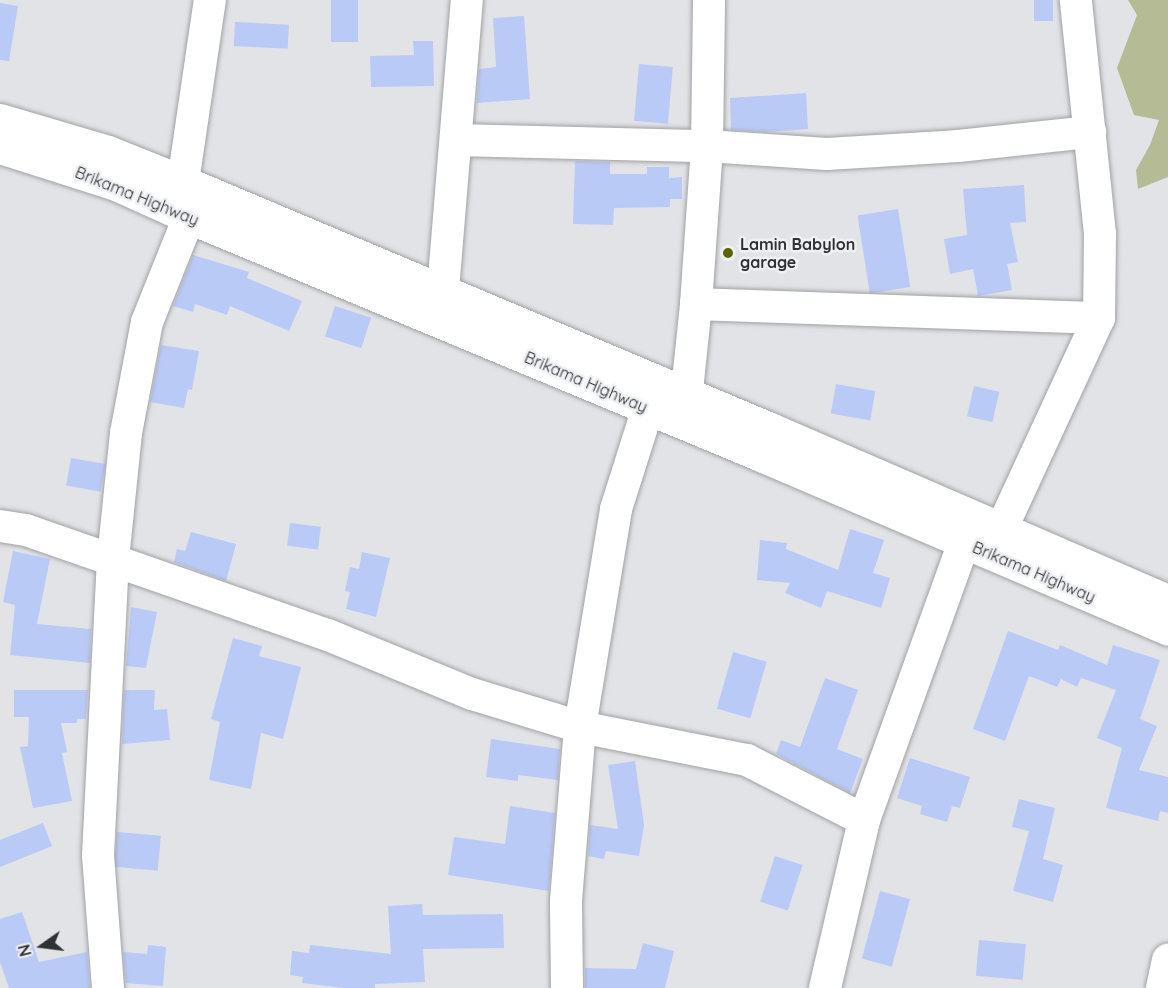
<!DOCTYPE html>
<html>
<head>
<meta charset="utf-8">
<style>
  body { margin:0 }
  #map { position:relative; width:1168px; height:988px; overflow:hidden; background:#e2e3e7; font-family:Quicksand,sans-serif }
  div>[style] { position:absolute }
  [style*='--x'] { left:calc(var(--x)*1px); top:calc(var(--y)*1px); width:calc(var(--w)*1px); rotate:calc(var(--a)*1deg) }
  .green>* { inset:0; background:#b5bb94 }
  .building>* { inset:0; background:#bacaf7; transform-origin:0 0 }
  .roads { filter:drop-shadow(0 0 2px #a1a2a5) drop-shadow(0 0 2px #a1a2a5) }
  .minor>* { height:32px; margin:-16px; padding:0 16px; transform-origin:16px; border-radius:16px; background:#fff }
  .highway>* { height:33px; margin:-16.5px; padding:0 16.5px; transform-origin:16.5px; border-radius:16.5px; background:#fff }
  .dots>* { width:16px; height:16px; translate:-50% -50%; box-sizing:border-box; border:3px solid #eff0f4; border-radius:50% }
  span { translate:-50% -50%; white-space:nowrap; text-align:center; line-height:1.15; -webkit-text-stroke:5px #eff0f4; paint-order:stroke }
  .street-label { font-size:16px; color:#303132 }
  .poi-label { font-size:16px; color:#303132; font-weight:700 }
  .left { translate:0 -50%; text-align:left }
  .north { position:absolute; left:12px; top:916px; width:60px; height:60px; -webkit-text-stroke:4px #eff0f4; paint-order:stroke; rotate:256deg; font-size:16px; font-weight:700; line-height:24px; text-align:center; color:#303132 }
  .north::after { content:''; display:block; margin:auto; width:21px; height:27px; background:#303132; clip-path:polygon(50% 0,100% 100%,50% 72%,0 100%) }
</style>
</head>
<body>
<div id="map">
  <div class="green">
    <div style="clip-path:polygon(1128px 0,1168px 0,1168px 177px,1138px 189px,1136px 170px,1150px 145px,1159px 120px,1134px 115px,1117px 68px,1137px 15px)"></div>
  </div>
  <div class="building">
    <div style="left:331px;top:0;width:27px;height:42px"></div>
    <div style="left:1034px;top:0;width:19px;height:21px"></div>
    <div style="clip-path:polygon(0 3px,18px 6px,9px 61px,0 60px)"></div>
    <div style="clip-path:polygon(524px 16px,530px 99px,477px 103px,479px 69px,496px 67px,493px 18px)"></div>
    <div style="left:235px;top:22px;width:54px;height:24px;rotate:3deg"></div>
    <div style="clip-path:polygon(413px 41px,433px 41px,434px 86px,371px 87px,370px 56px,414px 55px)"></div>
    <div style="left:639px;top:64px;width:34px;height:57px;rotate:5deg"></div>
    <div style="clip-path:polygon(806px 93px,808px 129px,764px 132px,731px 130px,730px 98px)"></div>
    <div style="clip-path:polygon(575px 161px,610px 162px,610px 174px,647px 174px,647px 167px,669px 167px,669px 178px,682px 177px,682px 199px,670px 199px,670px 207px,614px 208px,613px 225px,573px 224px)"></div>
    <div style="clip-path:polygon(1024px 185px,1026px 222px,1010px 223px,1018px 262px,1007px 264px,1012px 290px,978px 296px,973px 269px,950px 274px,944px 239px,967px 235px,963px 189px)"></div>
    <div style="left:898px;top:209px;width:79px;height:41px;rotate:81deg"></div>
    <div style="clip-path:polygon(193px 255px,249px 272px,247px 278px,302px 301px,289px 331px,230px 306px,227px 315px,195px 304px,193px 312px,173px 306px)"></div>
    <div style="left:335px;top:306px;width:38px;height:32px;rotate:18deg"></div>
    <div style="clip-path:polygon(161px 345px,199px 351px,192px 390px,188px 389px,184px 408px,150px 402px)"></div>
    <div style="left:836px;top:384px;width:40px;height:30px;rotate:10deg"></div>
    <div style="left:974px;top:386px;width:26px;height:31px;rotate:13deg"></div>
    <div style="left:71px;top:458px;width:35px;height:28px;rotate:10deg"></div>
    <div style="left:290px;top:523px;width:31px;height:23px;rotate:7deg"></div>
    <div style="clip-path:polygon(850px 529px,884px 540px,873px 573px,890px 578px,881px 608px,827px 591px,821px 608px,785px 593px,790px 583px,757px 580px,760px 540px,787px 543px,786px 549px,838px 570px)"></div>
    <div style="clip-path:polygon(191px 532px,236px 544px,226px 581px,174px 562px,177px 549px,185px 551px)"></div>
    <div style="clip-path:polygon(13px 551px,50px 559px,37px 624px,91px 629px,90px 663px,10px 655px,15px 605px,3px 602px)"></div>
    <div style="clip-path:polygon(362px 552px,390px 558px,376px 617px,346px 609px,350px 592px,345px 591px,350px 567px,359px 569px)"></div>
    <div style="clip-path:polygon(131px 607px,157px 612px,146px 668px,126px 666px)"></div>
    <div style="clip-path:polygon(1008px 631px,1058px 650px,1060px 645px,1107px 665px,1113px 645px,1160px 660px,1140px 719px,1157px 726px,1139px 770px,1168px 777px,1168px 813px,1160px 811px,1158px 821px,1106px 808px,1122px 748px,1097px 738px,1116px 690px,1081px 678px,1077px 687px,1061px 679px,1057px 687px,1029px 676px,1005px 741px,973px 729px)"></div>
    <div style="clip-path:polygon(233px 638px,262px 646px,259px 656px,301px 667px,283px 739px,261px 733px,251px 789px,209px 780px,220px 722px,211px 719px)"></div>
    <div style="left:733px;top:652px;width:35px;height:59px;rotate:16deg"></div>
    <div style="clip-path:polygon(825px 678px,858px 690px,837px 749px,863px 759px,850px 793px,776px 754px,781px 740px,800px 747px)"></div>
    <div style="clip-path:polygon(14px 690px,88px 690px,86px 719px,77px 719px,77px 723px,61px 723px,67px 752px,62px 753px,72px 801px,33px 808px,20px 747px,28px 746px,29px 717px,14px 717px)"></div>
    <div style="clip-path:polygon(124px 690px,155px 690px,154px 710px,167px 709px,170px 740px,122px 744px)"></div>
    <div style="clip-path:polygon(491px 739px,560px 749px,558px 780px,518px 775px,518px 781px,486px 777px)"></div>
    <div style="clip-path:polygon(910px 758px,970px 777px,960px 808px,952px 806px,947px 822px,920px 814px,922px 806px,897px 798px)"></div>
    <div style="clip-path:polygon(635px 761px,644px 825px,639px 856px,606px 851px,604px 859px,588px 856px,590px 825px,618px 829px,608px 765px)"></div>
    <div style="clip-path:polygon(1019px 799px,1055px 808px,1043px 859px,1063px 865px,1053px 902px,1013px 891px,1029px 831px,1012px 827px)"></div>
    <div style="clip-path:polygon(510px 806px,555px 813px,549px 891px,448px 875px,454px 837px,505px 844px)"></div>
    <div style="clip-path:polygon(43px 823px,52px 846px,0 867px,0 840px)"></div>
    <div style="left:117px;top:832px;width:44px;height:35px;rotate:5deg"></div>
    <div style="left:775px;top:856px;width:29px;height:48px;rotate:18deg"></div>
    <div style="left:880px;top:891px;width:31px;height:70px;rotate:15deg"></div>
    <div style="clip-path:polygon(422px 904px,423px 915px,503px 914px,504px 948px,423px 949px,425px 982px,375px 984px,375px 988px,344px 988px,302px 983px,303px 977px,290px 975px,292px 951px,309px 953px,310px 945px,391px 954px,388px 906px)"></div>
    <div style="clip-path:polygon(22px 912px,39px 962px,87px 952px,90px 988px,9px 988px,0 962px,0 919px)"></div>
    <div style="left:979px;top:940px;width:47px;height:36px;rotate:5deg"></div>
    <div style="clip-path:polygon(643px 943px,674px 951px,665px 988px,585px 988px,585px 968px,636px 969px)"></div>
    <div style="clip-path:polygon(148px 945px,166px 947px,163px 986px,126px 983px,123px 952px,147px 954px)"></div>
  </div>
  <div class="roads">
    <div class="minor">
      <div style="--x:456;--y:140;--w:251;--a:1.4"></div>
      <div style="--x:707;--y:146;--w:120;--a:3.8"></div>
      <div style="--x:827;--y:154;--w:131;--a:-3.5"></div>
      <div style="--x:958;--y:146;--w:133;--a:-6.1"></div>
      <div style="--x:183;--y:182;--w:184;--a:-81.6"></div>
      <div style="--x:443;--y:290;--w:291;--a:-85.3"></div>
      <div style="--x:696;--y:304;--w:403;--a:2"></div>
      <div style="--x:684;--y:419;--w:116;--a:-84"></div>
      <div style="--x:696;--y:304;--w:158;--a:-86"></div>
      <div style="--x:707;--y:146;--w:146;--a:-89.2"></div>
      <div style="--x:0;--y:526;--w:26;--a:9"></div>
      <div style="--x:26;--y:530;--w:320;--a:19.2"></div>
      <div style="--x:328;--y:635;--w:156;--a:22.3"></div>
      <div style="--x:472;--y:694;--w:113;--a:17"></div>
      <div style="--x:580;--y:727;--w:170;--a:11.2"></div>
      <div style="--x:747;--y:760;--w:131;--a:27.1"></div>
      <div style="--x:1001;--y:530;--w:234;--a:-65.2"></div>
      <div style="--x:1099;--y:318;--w:84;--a:-89.3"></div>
      <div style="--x:1100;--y:234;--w:235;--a:-95.9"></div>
      <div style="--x:108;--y:988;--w:133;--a:-94.3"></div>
      <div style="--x:98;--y:855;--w:296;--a:-87.1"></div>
      <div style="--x:113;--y:559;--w:127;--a:-84.1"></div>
      <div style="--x:126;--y:433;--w:113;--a:-79.3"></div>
      <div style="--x:147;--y:322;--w:113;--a:-68.2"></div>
      <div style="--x:567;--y:988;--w:87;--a:-90.7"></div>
      <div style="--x:566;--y:901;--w:175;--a:-85.4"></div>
      <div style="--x:580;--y:727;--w:221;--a:-80.6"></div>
      <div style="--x:616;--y:509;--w:106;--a:-72.4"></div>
      <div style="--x:825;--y:988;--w:172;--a:-76.9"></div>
      <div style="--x:864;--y:820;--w:295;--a:-70.2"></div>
      <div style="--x:1162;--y:988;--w:29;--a:-78"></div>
    </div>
    <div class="highway">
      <div style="--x:0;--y:120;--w:113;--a:16.5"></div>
      <div style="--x:108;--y:152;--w:81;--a:21.8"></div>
      <div style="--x:183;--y:182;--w:637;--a:22.82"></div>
      <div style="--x:770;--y:429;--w:434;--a:23.4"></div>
      <div style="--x:0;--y:147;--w:122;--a:17.7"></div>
      <div style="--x:116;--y:184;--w:80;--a:24.3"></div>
      <div style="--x:189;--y:217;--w:620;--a:22.59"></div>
      <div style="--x:761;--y:455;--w:443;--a:23.1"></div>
    </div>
  </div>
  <div class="dots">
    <div style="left:728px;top:253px;background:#5c6300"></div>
  </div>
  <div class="street-label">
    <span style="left:137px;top:196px;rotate:22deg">Brikama Highway</span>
    <span style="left:586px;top:382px;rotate:23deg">Brikama Highway</span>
    <span style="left:1034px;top:572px;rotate:23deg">Brikama Highway</span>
  </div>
  <div class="poi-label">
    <span class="left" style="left:740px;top:253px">Lamin Babylon<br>garage</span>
  </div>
  <div class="north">N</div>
</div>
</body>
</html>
